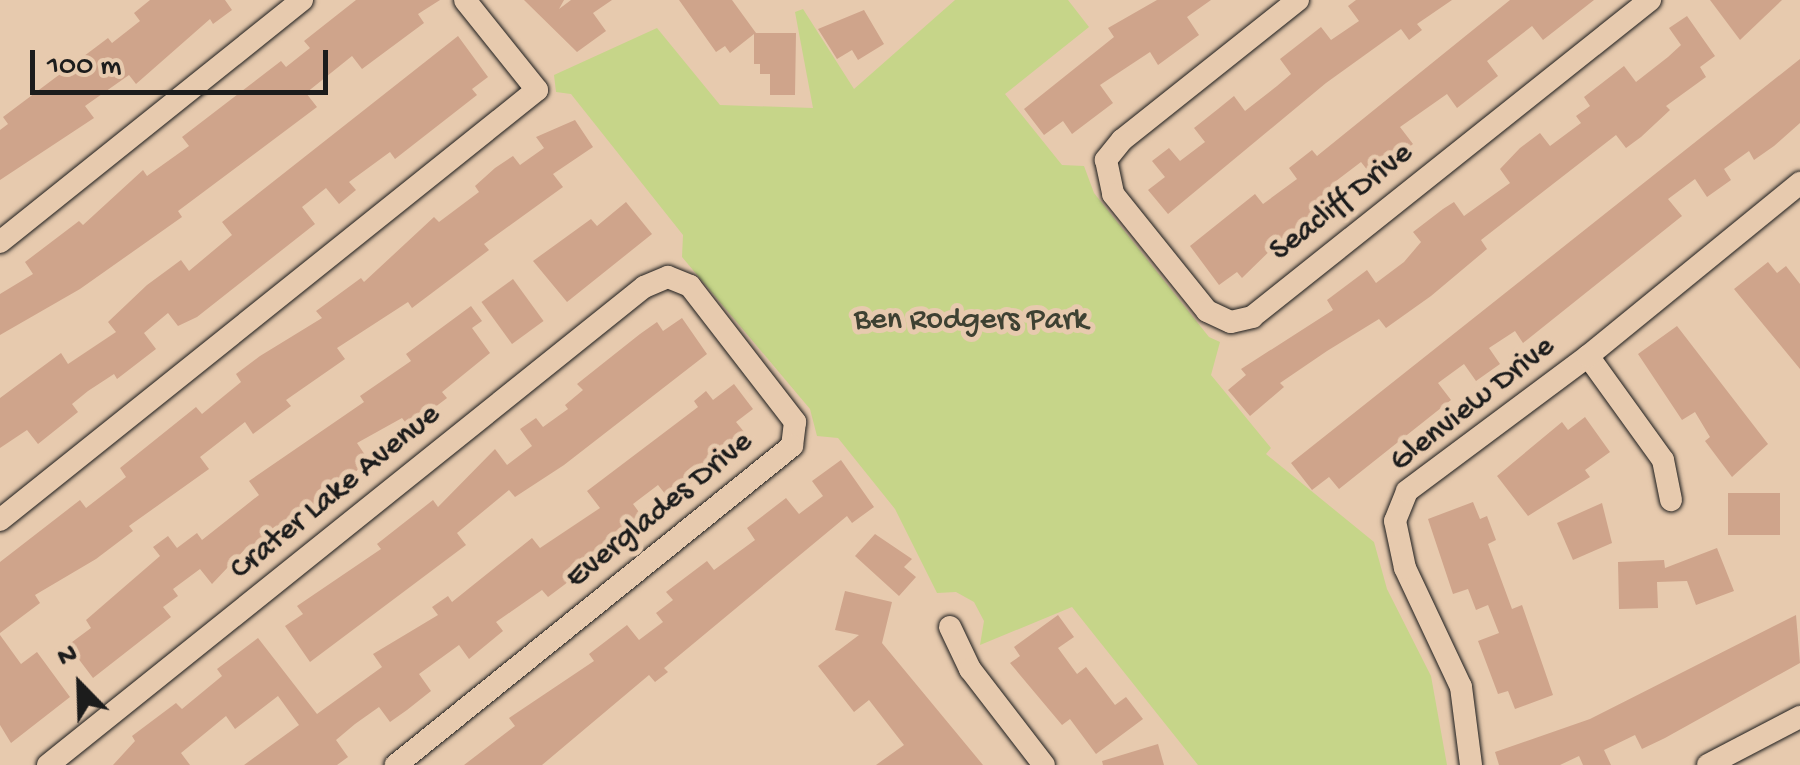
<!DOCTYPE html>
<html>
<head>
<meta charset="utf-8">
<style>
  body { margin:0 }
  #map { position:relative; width:1800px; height:765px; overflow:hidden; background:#e7caae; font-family:"Gochi Hand",sans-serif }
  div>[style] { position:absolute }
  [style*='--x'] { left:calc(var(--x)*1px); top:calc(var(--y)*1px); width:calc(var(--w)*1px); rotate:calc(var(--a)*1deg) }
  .green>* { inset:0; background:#c6d589 }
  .building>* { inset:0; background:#cfa48b; transform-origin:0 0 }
  .roads { filter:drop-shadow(0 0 2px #1c1c1c) drop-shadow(0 0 2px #1c1c1c) }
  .street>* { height:22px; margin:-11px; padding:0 11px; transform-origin:11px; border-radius:11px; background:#e7caae }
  span { translate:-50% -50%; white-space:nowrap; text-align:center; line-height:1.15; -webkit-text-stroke:10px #e7caae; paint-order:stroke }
  .street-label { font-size:32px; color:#1c1c1c }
  .park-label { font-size:32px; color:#3e4132 }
  .north { position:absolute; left:30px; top:635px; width:100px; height:100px; -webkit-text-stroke:8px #e7caae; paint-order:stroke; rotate:337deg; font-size:28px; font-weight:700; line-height:40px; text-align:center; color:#1c1c1c }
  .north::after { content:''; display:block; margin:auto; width:35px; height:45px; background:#1c1c1c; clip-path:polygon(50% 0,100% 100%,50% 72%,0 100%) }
  .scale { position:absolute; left:30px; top:50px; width:298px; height:45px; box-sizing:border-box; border:5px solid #1c1c1c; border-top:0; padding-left:12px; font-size:30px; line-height:35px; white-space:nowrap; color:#1c1c1c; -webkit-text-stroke:8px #e7caae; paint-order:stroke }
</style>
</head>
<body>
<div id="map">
  <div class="green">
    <div style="clip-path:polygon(955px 0,1068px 0,1089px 27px,1005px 94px,1062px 165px,1084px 166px,1094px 193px,1209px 337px,1220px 342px,1211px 375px,1271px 448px,1266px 454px,1374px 542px,1387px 589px,1431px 676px,1447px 765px,1198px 765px,1072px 607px,980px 645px,984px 621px,974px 602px,956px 592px,937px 593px,895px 509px,838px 438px,817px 436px,810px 409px,682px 257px,683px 235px,571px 94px,556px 92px,554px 75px,657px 28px,720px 105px,813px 108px,795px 12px,803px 9px,854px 89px)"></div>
  </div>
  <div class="building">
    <div style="clip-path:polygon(150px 0,225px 0,232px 10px,213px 24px,210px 19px,136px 84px,129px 75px,85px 106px,94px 118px,0 180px,0 130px,8px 124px,3px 117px,108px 38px,112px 43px,140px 21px,134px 13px)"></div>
    <div style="clip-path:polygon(356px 0,440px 0,418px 14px,424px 23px,362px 69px,352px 56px,306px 93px,317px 107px,178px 211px,182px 217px,80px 289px,0 335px,0 294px,33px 274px,25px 262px,79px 221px,83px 225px,143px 170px,147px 176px,189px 146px,182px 137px,281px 61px,286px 67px,310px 48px,304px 41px)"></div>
    <div style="clip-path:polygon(524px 0,564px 0,559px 9px,571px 0,612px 0,593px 13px,606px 31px,577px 52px)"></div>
    <div style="clip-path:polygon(679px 0,732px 0,756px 33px,796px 33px,795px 95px,770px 95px,770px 74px,760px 74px,760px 64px,754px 64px,754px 34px,730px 53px,725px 46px,716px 52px)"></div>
    <div style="clip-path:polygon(1157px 0,1211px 0,1187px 17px,1199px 35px,1158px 65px,1150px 52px,1100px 85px,1113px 103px,1072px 134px,1063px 121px,1044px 135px,1024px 109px,1114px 37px,1108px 28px)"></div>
    <div style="clip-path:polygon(1356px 0,1452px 0,1417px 24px,1422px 30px,1409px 40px,1401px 29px,1326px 83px,1168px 214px,1148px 190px,1165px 177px,1152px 161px,1169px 148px,1180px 161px,1205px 142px,1194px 128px,1218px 109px,1234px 96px,1245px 111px,1277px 86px,1291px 74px,1280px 59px,1321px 27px,1331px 40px,1359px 21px,1348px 6px)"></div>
    <div style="clip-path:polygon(1510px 0,1594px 0,1543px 40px,1532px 26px,1487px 61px,1498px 76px,1457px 108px,1447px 94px,1400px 127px,1413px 144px,1372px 176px,1361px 162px,1336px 181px,1342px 188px,1322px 203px,1328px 210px,1304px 231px,1287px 243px,1283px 238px,1242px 278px,1237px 272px,1219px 285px,1190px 246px,1255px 194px,1263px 204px,1297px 179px,1289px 168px,1312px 150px,1317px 156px)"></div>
    <div style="clip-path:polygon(1710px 0,1782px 0,1740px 40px)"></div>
    <div style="clip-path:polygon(864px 10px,884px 44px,858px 60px,852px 50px,837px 59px,818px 29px)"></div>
    <div style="clip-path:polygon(1687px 16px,1715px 56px,1700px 67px,1706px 77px,1666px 106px,1670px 110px,1641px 137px,1626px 148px,1616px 135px,1481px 240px,1487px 249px,1431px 296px,1386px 328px,1379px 319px,1327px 351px,1280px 383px,1284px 387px,1250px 416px,1228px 390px,1246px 375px,1241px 369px,1333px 310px,1327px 300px,1367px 270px,1376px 283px,1404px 262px,1421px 242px,1413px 232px,1443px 209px,1454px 202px,1464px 216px,1510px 183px,1500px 169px,1520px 148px,1540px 133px,1550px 146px,1581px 123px,1576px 116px,1590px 106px,1584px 97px,1624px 66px,1636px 82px,1668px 57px,1681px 45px,1669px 28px)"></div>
    <div style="clip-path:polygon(458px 36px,488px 77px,472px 89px,477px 95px,395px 159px,390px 152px,349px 182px,356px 190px,339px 204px,326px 188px,302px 207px,315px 224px,197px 317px,178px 326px,168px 313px,144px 333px,156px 349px,117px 379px,114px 374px,88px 391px,72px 404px,78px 412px,38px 444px,27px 430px,0 448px,0 398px,61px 353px,68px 364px,116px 332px,108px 322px,147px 285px,181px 260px,189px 271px,232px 235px,222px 222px)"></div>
    <div style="clip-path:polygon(1800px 59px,1800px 123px,1774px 146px,1754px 160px,1749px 151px,1724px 169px,1731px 180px,1707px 197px,1695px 179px,1668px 199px,1682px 216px,1523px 343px,1515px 331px,1489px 348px,1500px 364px,1476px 381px,1464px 364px,1438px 383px,1451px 400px,1339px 489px,1329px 477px,1312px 490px,1291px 463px)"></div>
    <div style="clip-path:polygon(575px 120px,593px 147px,553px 174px,563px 187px,484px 244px,489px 250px,412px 308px,408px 302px,337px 348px,345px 359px,286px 400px,291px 406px,253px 434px,245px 422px,200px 457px,209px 469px,129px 526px,133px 531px,96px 559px,35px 595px,40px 603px,0 633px,0 562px,80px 500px,86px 508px,126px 477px,120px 468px,196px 407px,202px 414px,241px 382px,236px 374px,260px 356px,322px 318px,316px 311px,361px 278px,364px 282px,434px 217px,439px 222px,479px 192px,475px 186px,495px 168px,513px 156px,520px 165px,544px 148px,536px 137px)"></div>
    <div style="clip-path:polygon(626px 202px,652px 234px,567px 302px,533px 261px,591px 219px,597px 226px)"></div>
    <div style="clip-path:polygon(1768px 262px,1777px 273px,1786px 266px,1800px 284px,1800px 369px,1734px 289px)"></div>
    <div style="left:513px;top:279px;width:52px;height:39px;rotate:54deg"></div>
    <div style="clip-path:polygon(471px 306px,482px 321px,472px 328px,490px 353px,442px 392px,447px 398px,409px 427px,402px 418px,357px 443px,369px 461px,252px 553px,247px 547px,212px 584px,200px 569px,173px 589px,178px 596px,163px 607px,171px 617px,93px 678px,68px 645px,91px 628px,86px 620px,160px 556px,153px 547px,168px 536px,177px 548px,197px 533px,202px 540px,259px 495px,249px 481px,364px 402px,360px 396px,411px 361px,406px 354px)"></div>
    <div style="clip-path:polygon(682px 318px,707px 354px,564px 465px,515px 497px,509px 490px,457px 533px,466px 545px,310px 662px,285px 626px,303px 614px,297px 606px,381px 549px,377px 544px,433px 500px,438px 507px,495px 449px,507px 465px,532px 446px,520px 429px,536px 418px,543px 427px,568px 409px,565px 405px,583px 390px,577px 384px,640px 334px,657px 322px,663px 331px)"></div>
    <div style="clip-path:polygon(1677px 326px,1768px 444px,1732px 477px,1705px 441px,1710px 437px,1695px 412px,1682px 420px,1638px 354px)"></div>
    <div style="clip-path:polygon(734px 384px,753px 409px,736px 422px,749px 438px,670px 500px,658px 485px,633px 504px,644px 519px,582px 559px,588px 567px,548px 597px,542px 590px,496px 622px,503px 631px,469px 659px,459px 645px,419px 674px,431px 691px,407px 710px,390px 722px,379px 707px,355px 724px,336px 740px,348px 757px,337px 765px,244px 765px,299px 725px,278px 696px,235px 729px,226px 716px,181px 753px,190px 765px,113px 765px,135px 741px,132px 736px,176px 703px,182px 709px,222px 676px,217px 669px,258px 638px,317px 714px,382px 667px,373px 654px,438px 615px,432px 607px,448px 596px,452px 602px,532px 538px,540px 548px,600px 508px,587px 491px,698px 407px,694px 401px,706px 391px,713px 400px)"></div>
    <div style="clip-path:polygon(1585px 417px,1610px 452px,1585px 470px,1590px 477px,1528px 516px,1497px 476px,1562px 422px,1568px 430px)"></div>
    <div style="clip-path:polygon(841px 460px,874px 507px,852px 523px,847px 516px,664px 668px,668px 672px,655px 682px,649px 675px,542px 765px,464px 765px,515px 726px,509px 718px,594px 661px,589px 654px,627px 625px,639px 640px,663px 622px,656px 613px,673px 600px,666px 592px,707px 561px,714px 570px,755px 540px,747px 528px,786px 498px,799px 514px,823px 496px,812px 481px)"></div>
    <div style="left:1728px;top:493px;width:52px;height:42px"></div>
    <div style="clip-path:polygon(1473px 502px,1480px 519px,1487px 516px,1496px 540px,1488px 544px,1512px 609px,1522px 605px,1553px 695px,1515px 709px,1508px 691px,1498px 694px,1478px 641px,1499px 633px,1488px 605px,1476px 610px,1468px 589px,1453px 594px,1428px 519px)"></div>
    <div style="clip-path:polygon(1602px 503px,1612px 543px,1573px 560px,1557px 523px)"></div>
    <div style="clip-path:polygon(875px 534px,912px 559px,904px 567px,916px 577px,899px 596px,855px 556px)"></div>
    <div style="clip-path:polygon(1717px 548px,1734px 591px,1696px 605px,1687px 581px,1657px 582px,1658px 608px,1619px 609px,1618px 562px,1664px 560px,1665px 568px)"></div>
    <div style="clip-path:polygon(845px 591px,892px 602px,882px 643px,983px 765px,876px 765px,904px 745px,869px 700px,854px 712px,818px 666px,859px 635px,835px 630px)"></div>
    <div style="clip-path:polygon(1058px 615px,1074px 637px,1058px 648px,1077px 674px,1086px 667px,1115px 705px,1126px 697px,1143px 719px,1096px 754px,1070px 719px,1062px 725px,1010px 663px,1020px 656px,1014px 647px)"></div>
    <div style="clip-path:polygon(1796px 615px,1800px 663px,1665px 738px,1642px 749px,1635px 735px,1604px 750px,1611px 765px,1583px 765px,1579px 756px,1560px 765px,1499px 765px,1495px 752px,1590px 719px)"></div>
    <div style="clip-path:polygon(0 635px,21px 664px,37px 652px,70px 697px,11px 743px,0 725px)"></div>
    <div style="clip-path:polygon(1158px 744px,1164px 765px,1103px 765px,1102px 761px)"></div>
  </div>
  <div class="roads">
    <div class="street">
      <div style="--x:1298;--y:0;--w:225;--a:141.5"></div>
      <div style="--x:1122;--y:140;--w:26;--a:129"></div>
      <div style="--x:1106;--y:160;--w:35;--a:78"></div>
      <div style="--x:1113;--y:194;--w:150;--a:51.2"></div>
      <div style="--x:1207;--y:311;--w:26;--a:25"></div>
      <div style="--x:1231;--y:322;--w:22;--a:-13"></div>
      <div style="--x:1252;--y:317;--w:509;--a:-38.54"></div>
      <div style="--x:0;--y:242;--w:387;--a:-38.7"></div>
      <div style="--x:1588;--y:356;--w:128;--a:54.2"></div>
      <div style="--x:1663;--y:460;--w:41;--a:78.7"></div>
      <div style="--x:0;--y:520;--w:688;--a:-38.69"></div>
      <div style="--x:537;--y:90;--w:115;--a:-128.7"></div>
      <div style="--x:950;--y:627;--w:47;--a:64.5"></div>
      <div style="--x:970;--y:669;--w:121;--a:52.4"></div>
      <div style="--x:48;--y:765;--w:764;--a:-38.73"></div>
      <div style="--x:644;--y:287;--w:26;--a:-23"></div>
      <div style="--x:668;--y:277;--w:24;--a:22"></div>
      <div style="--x:690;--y:286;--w:172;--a:52.3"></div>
      <div style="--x:795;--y:422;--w:24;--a:97"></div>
      <div style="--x:792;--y:446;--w:509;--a:141.15"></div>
      <div style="--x:1471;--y:765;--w:79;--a:-97.3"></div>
      <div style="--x:1461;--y:687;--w:132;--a:-115.2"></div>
      <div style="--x:1405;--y:568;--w:48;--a:-102"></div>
      <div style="--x:1395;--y:521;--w:32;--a:-68"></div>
      <div style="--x:1407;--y:491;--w:226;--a:-36.7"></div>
      <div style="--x:1588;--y:356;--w:274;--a:-39.2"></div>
      <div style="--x:1708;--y:765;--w:104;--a:-27.6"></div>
    </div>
  </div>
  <div class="street-label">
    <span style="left:1342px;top:203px;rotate:-38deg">Seacliff Drive</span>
    <span style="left:1473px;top:405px;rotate:-38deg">Glenview Drive</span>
    <span style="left:336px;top:493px;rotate:-39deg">Crater Lake Avenue</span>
    <span style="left:660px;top:511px;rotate:-39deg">Everglades Drive</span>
  </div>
  <div class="park-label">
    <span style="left:971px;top:321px">Ben Rodgers Park</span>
  </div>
  <div class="north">N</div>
  <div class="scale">100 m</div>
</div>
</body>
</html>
